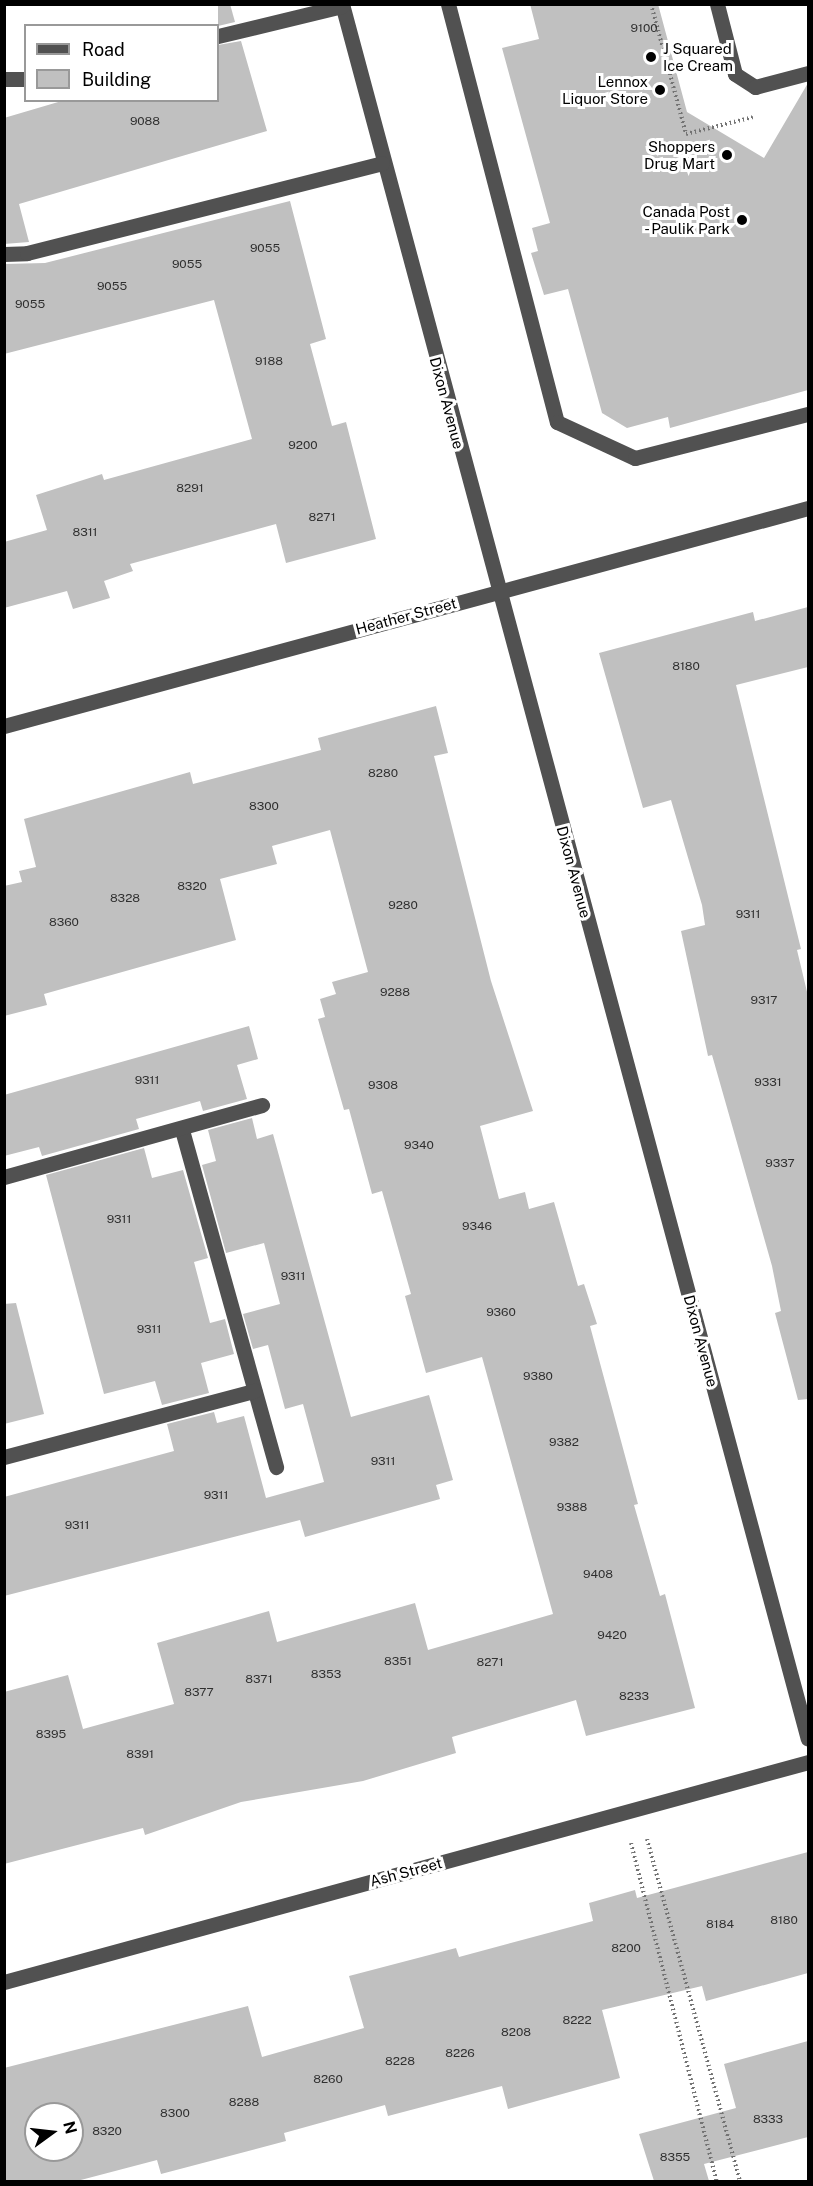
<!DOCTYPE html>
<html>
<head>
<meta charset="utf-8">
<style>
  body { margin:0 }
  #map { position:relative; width:813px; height:2186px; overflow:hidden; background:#fff; font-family:"Public Sans",sans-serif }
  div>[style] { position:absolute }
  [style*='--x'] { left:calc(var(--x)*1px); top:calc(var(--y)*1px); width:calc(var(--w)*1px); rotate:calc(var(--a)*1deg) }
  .building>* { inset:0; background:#c0c0c0 }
  .path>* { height:4px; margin-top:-2px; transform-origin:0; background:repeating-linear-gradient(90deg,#737373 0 1.5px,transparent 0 4.5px) }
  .minor>* { height:15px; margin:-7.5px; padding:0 7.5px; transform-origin:7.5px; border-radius:7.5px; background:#515151 }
  .dots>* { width:16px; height:16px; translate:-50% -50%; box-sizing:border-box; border:3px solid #fff; border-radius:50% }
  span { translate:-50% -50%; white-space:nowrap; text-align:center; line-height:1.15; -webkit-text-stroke:6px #fff; paint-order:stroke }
  .number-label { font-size:12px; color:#303030 }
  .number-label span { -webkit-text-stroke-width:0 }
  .poi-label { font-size:15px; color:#000 }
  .left { translate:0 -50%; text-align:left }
  .right { translate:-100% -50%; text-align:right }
  .street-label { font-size:15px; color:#000 }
  .frame { position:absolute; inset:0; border:6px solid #000; pointer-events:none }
  .legend { position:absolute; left:24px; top:24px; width:195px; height:78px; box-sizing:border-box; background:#fff; border:2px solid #999; margin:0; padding:8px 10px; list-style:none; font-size:18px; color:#000 }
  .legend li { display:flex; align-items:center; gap:12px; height:30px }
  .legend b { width:30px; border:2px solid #999 }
  .north { position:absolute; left:24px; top:2102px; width:60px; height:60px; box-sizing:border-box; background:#fff; border:2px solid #999; border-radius:50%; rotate:75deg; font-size:16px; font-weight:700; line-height:24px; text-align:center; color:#000 }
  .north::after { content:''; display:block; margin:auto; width:21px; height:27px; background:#000; clip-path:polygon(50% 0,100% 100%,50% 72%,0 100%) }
</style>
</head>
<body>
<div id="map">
  <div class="building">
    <div style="clip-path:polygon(218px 4px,230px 4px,235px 22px,218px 26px)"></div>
    <div style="clip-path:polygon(530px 4px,658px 4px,687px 112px,764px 158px,808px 83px,808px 390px,670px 428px,668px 417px,627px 428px,602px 413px,568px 289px,544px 295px,531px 253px,538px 251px,532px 228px,550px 223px,502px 48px,539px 39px)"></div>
    <div style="clip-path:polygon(241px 41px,267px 131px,19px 204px,29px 242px,4px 244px,4px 118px,65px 100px,218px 100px,218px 45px)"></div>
    <div style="clip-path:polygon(290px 201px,326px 339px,310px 344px,332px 426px,346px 422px,376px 539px,286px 563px,276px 524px,130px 564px,133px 571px,104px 581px,110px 598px,73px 609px,67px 591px,4px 608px,4px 542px,47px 530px,36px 495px,102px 474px,104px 480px,252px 439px,214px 300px,4px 354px,4px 264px,45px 263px)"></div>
    <div style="clip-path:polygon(808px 607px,808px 667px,736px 685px,801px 949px,797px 950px,808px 996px,808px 1399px,798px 1400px,775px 1313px,781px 1311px,772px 1266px,712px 1055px,708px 1056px,681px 931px,705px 925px,702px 905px,671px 800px,643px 808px,599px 653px,753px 612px,755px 621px)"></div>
    <div style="clip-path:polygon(436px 706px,448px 753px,434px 756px,491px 981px,533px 1111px,480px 1126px,499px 1199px,525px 1192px,529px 1209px,554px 1202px,578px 1286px,584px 1284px,597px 1324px,590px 1326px,638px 1504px,634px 1505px,660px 1596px,665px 1594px,695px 1708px,586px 1736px,576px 1700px,452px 1737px,456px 1753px,363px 1781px,241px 1802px,145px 1835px,143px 1828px,4px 1864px,4px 1692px,68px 1675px,83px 1729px,174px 1704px,157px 1643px,269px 1611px,277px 1642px,415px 1603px,428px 1650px,553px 1614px,482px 1357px,426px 1373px,405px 1296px,411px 1294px,382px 1191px,372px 1194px,349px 1109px,344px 1110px,318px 1019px,325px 1017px,320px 999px,336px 994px,332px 982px,368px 972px,330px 830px,272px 846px,277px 864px,220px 879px,236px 940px,44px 994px,47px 1005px,4px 1016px,4px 886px,22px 882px,19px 871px,36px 867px,24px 819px,190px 772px,193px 784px,321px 750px,318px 738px)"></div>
    <div style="clip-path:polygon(249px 1026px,258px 1059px,237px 1065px,247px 1099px,203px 1111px,200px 1101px,136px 1119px,139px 1129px,42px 1156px,39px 1147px,4px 1156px,4px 1095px)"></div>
    <div style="clip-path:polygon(252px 1118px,257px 1139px,273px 1134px,351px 1417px,429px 1395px,453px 1480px,436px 1485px,440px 1499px,305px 1537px,300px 1520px,4px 1596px,4px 1497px,174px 1451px,167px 1424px,214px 1412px,217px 1423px,244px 1416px,266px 1498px,324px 1482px,303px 1404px,285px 1409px,268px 1345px,253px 1349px,243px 1314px,280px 1304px,264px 1243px,226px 1253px,202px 1165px,216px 1161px,208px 1130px)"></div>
    <div style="clip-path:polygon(144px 1148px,152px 1178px,183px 1170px,208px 1258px,194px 1262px,210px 1323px,225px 1319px,234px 1354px,201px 1363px,209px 1393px,162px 1405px,155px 1381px,104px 1394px,46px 1175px)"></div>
    <div style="clip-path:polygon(16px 1303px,44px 1414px,4px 1424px,4px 1304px)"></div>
    <div style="clip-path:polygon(evenodd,808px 1852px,808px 1973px,706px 2001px,702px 1986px,602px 2010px,620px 2078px,508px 2109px,502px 2086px,388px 2116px,385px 2105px,284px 2133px,286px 2141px,161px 2174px,157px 2160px,77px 2181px,4px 2181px,4px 2068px,248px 2006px,262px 2057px,364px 2028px,349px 1976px,456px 1948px,459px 1957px,593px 1921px,589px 1903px,635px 1890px,637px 1898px,808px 1852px,36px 2114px,72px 2114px,72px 2150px,36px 2150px,36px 2114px)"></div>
    <div style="clip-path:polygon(808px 2041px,808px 2137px,704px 2164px,709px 2181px,654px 2181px,639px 2134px,736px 2108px,724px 2064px)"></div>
  </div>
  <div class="path">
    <div style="--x:651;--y:4;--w:135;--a:74.9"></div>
    <div style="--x:686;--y:134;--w:69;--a:-14.2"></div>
    <div style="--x:647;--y:1839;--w:355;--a:74.8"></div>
    <div style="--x:631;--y:1843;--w:350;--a:75.8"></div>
  </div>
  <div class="minor">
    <div style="--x:342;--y:4;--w:1796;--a:74.97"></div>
    <div style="--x:448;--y:4;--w:432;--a:75.4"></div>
    <div style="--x:557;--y:422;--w:86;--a:24.8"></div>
    <div style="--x:635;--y:458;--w:179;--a:-14.3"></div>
    <div style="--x:717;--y:4;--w:72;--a:75.6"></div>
    <div style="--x:735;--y:74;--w:24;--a:33"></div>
    <div style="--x:755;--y:87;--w:55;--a:-14.8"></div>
    <div style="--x:218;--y:36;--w:128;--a:-13.6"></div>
    <div style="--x:4;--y:79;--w:22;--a:0"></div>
    <div style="--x:4;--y:254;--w:23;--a:-2"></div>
    <div style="--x:27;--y:253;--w:366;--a:-14.2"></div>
    <div style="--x:4;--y:726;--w:833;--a:-15.17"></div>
    <div style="--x:182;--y:1130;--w:350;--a:74.4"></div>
    <div style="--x:4;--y:1177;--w:268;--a:-15.6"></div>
    <div style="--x:4;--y:1457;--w:259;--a:-14.8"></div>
    <div style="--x:4;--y:1982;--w:834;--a:-15.3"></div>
  </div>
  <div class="dots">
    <div style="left:651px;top:57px;background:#000"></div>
    <div style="left:660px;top:90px;background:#000"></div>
    <div style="left:727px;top:155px;background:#000"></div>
    <div style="left:742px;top:220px;background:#000"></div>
  </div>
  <div class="number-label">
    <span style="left:644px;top:29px">9100</span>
    <span style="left:145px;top:122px">9088</span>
    <span style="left:265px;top:249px">9055</span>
    <span style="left:187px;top:265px">9055</span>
    <span style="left:112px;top:287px">9055</span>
    <span style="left:30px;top:305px">9055</span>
    <span style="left:269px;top:362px">9188</span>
    <span style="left:303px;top:446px">9200</span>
    <span style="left:190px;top:489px">8291</span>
    <span style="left:322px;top:518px">8271</span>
    <span style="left:85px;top:533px">8311</span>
    <span style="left:686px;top:667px">8180</span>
    <span style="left:383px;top:774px">8280</span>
    <span style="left:264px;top:807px">8300</span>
    <span style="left:192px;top:887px">8320</span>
    <span style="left:125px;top:899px">8328</span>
    <span style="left:403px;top:906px">9280</span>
    <span style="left:748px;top:915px">9311</span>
    <span style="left:64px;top:923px">8360</span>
    <span style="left:395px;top:993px">9288</span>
    <span style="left:764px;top:1001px">9317</span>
    <span style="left:147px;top:1081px">9311</span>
    <span style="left:768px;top:1083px">9331</span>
    <span style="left:383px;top:1086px">9308</span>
    <span style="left:419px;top:1146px">9340</span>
    <span style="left:780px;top:1164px">9337</span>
    <span style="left:119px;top:1220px">9311</span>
    <span style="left:477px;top:1227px">9346</span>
    <span style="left:293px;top:1277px">9311</span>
    <span style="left:501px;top:1313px">9360</span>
    <span style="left:149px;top:1330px">9311</span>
    <span style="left:538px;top:1377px">9380</span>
    <span style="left:564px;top:1443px">9382</span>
    <span style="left:383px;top:1462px">9311</span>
    <span style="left:216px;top:1496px">9311</span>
    <span style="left:572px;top:1508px">9388</span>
    <span style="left:77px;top:1526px">9311</span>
    <span style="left:598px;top:1575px">9408</span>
    <span style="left:612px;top:1636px">9420</span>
    <span style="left:398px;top:1662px">8351</span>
    <span style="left:490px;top:1663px">8271</span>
    <span style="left:326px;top:1675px">8353</span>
    <span style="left:259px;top:1680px">8371</span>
    <span style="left:199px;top:1693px">8377</span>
    <span style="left:634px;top:1697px">8233</span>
    <span style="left:51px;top:1735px">8395</span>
    <span style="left:140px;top:1755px">8391</span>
    <span style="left:784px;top:1921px">8180</span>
    <span style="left:720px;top:1925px">8184</span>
    <span style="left:626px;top:1949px">8200</span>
    <span style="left:577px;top:2021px">8222</span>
    <span style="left:516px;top:2033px">8208</span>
    <span style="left:460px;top:2054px">8226</span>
    <span style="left:400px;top:2062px">8228</span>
    <span style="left:328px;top:2080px">8260</span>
    <span style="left:244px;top:2103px">8288</span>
    <span style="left:175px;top:2114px">8300</span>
    <span style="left:768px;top:2120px">8333</span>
    <span style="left:107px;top:2132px">8320</span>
    <span style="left:675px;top:2158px">8355</span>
  </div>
  <div class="poi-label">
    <span class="left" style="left:663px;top:57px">J Squared<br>Ice Cream</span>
    <span class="right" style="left:648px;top:90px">Lennox<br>Liquor Store</span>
    <span class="right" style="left:715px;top:155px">Shoppers<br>Drug Mart</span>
    <span class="right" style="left:730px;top:220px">Canada Post<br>- Paulik Park</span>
  </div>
  <div class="street-label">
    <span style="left:447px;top:403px;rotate:75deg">Dixon Avenue</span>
    <span style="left:406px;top:616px;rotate:-15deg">Heather Street</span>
    <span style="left:574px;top:872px;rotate:75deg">Dixon Avenue</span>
    <span style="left:701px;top:1341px;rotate:75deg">Dixon Avenue</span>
    <span style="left:406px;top:1872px;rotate:-15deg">Ash Street</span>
  </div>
  <div class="frame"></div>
  <ul class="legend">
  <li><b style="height:8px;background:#515151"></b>Road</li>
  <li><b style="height:16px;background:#c0c0c0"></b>Building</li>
  </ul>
  <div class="north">N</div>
</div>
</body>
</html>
